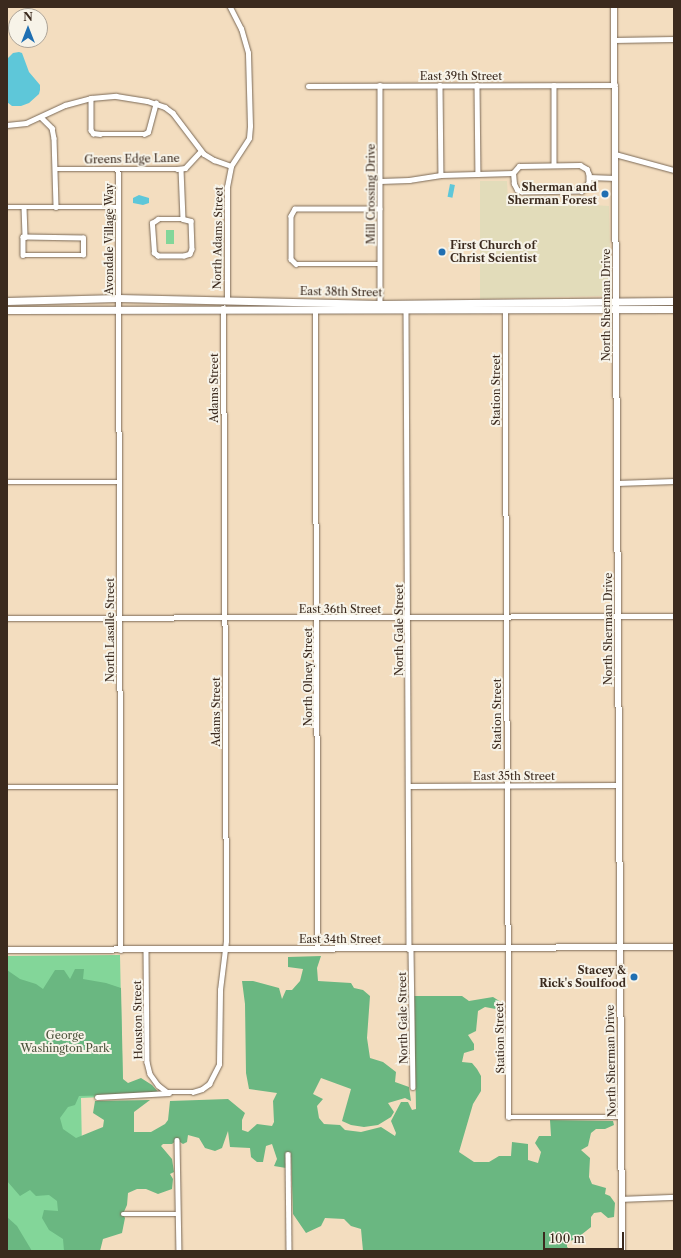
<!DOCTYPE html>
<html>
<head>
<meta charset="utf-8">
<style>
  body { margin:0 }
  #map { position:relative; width:681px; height:1258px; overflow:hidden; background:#f3ddbf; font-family:"Libre Caslon Text",serif }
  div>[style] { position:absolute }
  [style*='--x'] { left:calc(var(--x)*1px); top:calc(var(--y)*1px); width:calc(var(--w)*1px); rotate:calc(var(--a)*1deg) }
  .built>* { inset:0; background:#e2dcba }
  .green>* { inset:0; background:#83d699; transform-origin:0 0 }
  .forest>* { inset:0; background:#6ab781 }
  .water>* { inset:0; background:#5ec7d9; transform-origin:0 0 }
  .roads { filter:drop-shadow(0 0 1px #7b6956) drop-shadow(0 0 1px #7b6956) }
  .street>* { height:4.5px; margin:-2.25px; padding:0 2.25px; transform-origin:2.25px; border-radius:2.25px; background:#fff }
  .secondary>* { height:6px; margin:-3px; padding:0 3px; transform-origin:3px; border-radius:3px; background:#fff }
  .primary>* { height:7px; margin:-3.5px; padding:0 3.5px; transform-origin:3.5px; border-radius:3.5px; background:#fff }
  .dots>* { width:11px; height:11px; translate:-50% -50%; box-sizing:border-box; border:2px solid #f7f3e8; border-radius:50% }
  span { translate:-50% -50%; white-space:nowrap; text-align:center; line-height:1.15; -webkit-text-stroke:4px #f7f3e8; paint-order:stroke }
  .street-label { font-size:11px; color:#3b2a1e }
  .poi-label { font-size:11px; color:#3b2a1e; font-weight:700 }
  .right { translate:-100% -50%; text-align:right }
  .left { translate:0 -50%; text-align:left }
  .park-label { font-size:11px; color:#4d553d }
  .frame { position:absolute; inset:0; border:8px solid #3b2a1e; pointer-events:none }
  .north { position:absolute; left:8px; top:8px; width:40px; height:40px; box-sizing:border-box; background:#f7f3e8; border:1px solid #aca397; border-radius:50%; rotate:0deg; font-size:11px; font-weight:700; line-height:16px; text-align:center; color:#3b2a1e }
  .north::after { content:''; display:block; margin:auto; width:14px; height:18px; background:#1f6fb2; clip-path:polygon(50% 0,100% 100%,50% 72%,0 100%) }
  .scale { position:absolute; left:543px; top:1232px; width:81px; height:18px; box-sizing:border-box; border:2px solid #3b2a1e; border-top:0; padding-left:5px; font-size:12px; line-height:14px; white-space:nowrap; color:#3b2a1e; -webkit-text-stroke:3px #f7f3e8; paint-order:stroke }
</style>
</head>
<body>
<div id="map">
  <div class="built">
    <div style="clip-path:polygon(480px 181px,507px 181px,508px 200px,609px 206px,611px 292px,604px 296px,480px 299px)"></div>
  </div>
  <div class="green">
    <div style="left:166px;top:230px;width:8px;height:14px"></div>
    <div style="clip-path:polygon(120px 955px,123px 1096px,81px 1098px,84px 1251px,7px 1251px,7px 956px)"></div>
  </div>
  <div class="forest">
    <div style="clip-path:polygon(321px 956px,317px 968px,318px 981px,351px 983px,354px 988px,363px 990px,370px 996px,367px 1038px,370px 1058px,383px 1062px,396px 1072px,395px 1082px,409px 1087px,411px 1101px,405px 1098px,388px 1103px,394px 1112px,391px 1117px,378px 1125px,364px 1127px,351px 1125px,342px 1121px,351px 1089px,321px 1078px,313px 1094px,323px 1099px,317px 1106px,319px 1118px,324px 1124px,340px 1125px,345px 1130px,361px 1132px,381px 1127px,395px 1136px,396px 1133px,391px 1121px,401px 1102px,408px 1102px,412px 1110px,416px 1109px,414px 996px,462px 996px,469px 1001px,493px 997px,501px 1002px,501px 1010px,485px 1007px,478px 1011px,476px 1031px,468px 1035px,474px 1044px,474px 1050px,464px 1053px,462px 1062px,472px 1063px,477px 1069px,481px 1076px,481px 1091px,473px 1104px,459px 1152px,474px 1162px,489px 1162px,499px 1156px,511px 1156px,512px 1142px,528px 1144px,528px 1160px,538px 1163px,541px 1152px,535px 1143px,539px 1136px,551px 1136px,550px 1120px,613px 1121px,614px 1125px,605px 1129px,596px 1129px,591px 1133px,588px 1146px,581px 1150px,590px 1158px,589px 1177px,592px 1184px,606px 1188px,605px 1194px,610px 1196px,615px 1203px,614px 1217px,608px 1218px,601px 1212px,594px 1213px,591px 1217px,591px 1227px,576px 1239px,567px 1242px,567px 1247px,572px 1251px,363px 1251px,361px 1229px,351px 1226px,344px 1219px,325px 1218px,321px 1226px,306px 1233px,293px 1214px,291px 1153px,286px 1153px,286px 1168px,274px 1166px,277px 1159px,272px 1144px,266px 1146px,263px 1162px,257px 1162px,251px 1157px,250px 1148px,230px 1147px,228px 1131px,222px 1148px,215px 1151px,205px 1148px,199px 1138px,188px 1135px,187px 1142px,183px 1144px,177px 1140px,172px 1144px,163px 1144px,161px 1146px,172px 1159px,174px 1172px,170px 1174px,173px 1179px,172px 1189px,158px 1194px,146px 1189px,137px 1189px,128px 1193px,127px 1205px,123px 1214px,125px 1218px,122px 1233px,103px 1239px,100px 1251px,64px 1251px,63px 1239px,49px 1230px,42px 1218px,44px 1210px,58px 1211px,57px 1201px,49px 1195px,36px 1196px,30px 1190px,20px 1196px,7px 1181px,7px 970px,20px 979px,36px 984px,43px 989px,55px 970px,64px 970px,70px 979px,75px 969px,84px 969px,83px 979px,106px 983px,121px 988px,123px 1079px,128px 1083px,141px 1078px,152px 1085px,160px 1094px,79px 1096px,75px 1105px,68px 1107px,60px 1118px,63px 1129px,76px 1138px,103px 1127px,104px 1120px,93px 1113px,95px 1101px,150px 1100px,134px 1112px,134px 1132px,151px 1132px,165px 1124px,168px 1120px,170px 1101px,228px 1099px,245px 1113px,242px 1120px,242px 1130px,248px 1132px,257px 1124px,272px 1126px,274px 1122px,273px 1101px,277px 1093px,249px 1089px,246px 1073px,245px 1004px,242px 981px,253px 981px,279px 988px,282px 999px,286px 990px,292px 990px,300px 981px,303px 969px,288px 967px,288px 957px)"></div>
    <div style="clip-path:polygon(7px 1217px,17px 1226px,32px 1251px,7px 1251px)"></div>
  </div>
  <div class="water">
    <div style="clip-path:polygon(19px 52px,22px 53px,29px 72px,40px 85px,40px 90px,39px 94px,29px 103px,21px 106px,12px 106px,7px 102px,7px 59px,13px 53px)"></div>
    <div style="left:450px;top:184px;width:5px;height:13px;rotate:11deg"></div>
    <div style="clip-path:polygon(139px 195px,149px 198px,149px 203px,143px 205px,133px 203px,133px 198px)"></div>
  </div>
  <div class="roads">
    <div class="street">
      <div style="--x:614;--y:40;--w:60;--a:-1"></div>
      <div style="--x:380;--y:85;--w:219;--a:90"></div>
      <div style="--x:440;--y:85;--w:90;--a:89.4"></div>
      <div style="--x:477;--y:85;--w:89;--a:89.4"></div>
      <div style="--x:554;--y:85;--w:80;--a:90"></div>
      <div style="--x:308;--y:86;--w:307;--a:-0.2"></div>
      <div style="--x:91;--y:98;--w:32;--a:90"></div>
      <div style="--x:91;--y:130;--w:4;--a:56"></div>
      <div style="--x:93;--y:133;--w:7;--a:8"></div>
      <div style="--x:100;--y:134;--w:44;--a:0"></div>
      <div style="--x:144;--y:134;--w:4;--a:-27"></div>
      <div style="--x:148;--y:132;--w:30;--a:-75"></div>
      <div style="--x:41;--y:117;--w:16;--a:45"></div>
      <div style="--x:52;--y:128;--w:10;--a:79"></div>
      <div style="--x:54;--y:138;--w:69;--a:88.3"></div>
      <div style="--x:7;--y:125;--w:19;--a:-6"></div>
      <div style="--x:26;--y:123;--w:43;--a:-24.8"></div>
      <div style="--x:65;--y:105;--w:27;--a:-15"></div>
      <div style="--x:91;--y:98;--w:25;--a:-5"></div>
      <div style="--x:116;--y:96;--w:31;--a:9"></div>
      <div style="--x:147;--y:101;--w:19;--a:18"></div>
      <div style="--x:165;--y:107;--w:10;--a:37"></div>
      <div style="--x:173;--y:113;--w:51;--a:52.9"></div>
      <div style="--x:204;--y:154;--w:12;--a:31"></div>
      <div style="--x:214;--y:160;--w:18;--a:19"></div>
      <div style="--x:615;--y:154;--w:61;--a:15.2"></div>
      <div style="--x:580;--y:165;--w:8;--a:30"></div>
      <div style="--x:587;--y:169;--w:5;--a:68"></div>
      <div style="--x:589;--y:174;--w:9;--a:90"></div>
      <div style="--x:589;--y:183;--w:11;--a:131"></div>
      <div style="--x:582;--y:191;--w:60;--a:179"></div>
      <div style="--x:522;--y:192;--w:5;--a:-158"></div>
      <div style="--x:517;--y:190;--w:7;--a:-117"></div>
      <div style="--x:514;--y:184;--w:11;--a:-95"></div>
      <div style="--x:513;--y:173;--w:9;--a:-49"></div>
      <div style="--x:519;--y:166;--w:61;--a:-0.9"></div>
      <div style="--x:56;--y:169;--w:121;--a:0"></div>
      <div style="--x:177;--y:169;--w:8;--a:-7"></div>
      <div style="--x:185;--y:168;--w:23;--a:-47"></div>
      <div style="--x:118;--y:169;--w:781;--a:89.78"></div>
      <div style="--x:181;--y:169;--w:50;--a:87.7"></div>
      <div style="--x:589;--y:177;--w:26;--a:2"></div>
      <div style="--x:380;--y:181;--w:29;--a:-2"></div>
      <div style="--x:409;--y:180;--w:32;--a:-9"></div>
      <div style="--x:441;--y:175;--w:72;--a:-1.6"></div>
      <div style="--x:7;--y:207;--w:111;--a:0"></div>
      <div style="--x:24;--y:207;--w:30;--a:88"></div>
      <div style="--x:25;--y:237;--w:2;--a:180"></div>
      <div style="--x:23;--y:237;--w:18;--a:90"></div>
      <div style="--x:23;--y:255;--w:60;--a:0"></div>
      <div style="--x:83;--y:255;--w:17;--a:-90"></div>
      <div style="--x:83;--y:238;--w:58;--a:-179"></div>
      <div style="--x:380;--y:209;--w:85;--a:180"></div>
      <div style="--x:295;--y:209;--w:8;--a:120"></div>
      <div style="--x:291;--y:216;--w:43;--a:90"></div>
      <div style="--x:291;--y:259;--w:7;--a:45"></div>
      <div style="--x:296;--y:264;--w:84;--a:0"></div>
      <div style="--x:158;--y:219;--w:25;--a:0"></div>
      <div style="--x:183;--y:219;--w:8;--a:14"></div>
      <div style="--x:191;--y:221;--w:28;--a:88"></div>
      <div style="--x:192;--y:249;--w:5;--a:112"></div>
      <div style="--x:190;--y:254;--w:6;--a:162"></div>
      <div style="--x:184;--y:256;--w:26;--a:180"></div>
      <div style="--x:158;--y:256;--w:5;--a:-143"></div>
      <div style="--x:154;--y:253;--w:30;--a:-94"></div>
      <div style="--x:152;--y:223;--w:7;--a:-34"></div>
      <div style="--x:227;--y:301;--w:114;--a:-90"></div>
      <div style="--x:227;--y:187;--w:21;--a:-79"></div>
      <div style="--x:231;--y:166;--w:33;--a:-57"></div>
      <div style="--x:249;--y:138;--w:12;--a:-85"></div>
      <div style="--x:250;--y:126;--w:73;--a:-91.6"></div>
      <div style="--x:248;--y:53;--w:25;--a:-106"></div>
      <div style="--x:241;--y:29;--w:25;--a:-117"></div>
      <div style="--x:315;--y:309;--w:640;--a:89.73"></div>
      <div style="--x:406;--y:310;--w:639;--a:89.73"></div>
      <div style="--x:505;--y:310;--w:807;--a:89.72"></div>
      <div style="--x:509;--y:1117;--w:112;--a:0"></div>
      <div style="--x:7;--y:482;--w:111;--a:0"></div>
      <div style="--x:617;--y:483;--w:57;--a:-2"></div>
      <div style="--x:7;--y:618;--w:667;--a:-0.17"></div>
      <div style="--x:409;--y:786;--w:209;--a:-0.3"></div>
      <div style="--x:7;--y:787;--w:113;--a:0"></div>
      <div style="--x:411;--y:949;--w:138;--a:89.2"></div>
      <div style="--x:146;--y:950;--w:112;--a:89.5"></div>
      <div style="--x:147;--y:1062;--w:12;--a:76"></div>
      <div style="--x:150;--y:1074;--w:14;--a:54"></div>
      <div style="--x:158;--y:1085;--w:11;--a:38"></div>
      <div style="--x:167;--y:1092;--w:26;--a:0"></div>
      <div style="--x:193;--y:1092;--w:9;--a:-18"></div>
      <div style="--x:202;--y:1089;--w:9;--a:-36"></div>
      <div style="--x:209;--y:1084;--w:22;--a:-63"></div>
      <div style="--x:219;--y:1064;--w:74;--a:-89.2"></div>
      <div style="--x:220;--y:990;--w:49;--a:-83"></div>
      <div style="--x:226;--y:941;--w:633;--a:-90.27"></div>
      <div style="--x:97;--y:1097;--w:72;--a:-3.2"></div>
      <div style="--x:177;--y:1140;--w:111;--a:89"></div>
      <div style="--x:288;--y:1154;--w:97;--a:89.4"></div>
      <div style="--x:621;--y:1199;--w:53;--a:-2.2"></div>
      <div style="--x:123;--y:1214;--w:55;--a:0"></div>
    </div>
    <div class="secondary">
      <div style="--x:614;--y:7;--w:1244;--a:89.63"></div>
      <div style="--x:7;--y:950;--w:667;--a:-0.26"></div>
    </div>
    <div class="primary">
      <div style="--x:7;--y:301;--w:111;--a:-1.5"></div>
      <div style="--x:118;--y:298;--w:262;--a:1.3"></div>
      <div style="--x:380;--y:304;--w:294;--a:-0.6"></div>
      <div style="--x:7;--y:310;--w:667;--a:-0.09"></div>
    </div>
  </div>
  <div class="dots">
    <div style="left:605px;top:194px;background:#1f6fb2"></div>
    <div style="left:442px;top:252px;background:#1f6fb2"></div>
    <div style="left:634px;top:977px;background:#1f6fb2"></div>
  </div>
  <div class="street-label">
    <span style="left:461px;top:76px">East 39th Street</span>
    <span style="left:132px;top:159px;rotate:-1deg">Greens Edge Lane</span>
    <span style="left:371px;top:194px;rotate:-90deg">Mill Crossing Drive</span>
    <span style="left:218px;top:238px;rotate:-89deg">North Adams Street</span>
    <span style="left:109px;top:239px;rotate:-90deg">Avondale Village Way</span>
    <span style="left:341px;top:292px;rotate:1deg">East 38th Street</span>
    <span style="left:606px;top:305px;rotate:-90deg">North Sherman Drive</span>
    <span style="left:214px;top:388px;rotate:-90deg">Adams Street</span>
    <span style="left:496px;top:390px;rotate:-90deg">Station Street</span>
    <span style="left:340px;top:609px">East 36th Street</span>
    <span style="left:608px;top:629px;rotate:-90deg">North Sherman Drive</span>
    <span style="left:110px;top:630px;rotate:-90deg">North Lasalle Street</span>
    <span style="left:399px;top:630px;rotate:-90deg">North Gale Street</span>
    <span style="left:308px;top:677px;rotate:-90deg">North Olney Street</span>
    <span style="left:216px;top:712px;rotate:-90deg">Adams Street</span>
    <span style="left:497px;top:714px;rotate:-90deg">Station Street</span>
    <span style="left:514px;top:776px">East 35th Street</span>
    <span style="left:340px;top:939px">East 34th Street</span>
    <span style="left:403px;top:1018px;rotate:-91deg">North Gale Street</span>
    <span style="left:138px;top:1020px;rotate:-91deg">Houston Street</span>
    <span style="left:500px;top:1038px;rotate:-91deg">Station Street</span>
    <span style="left:611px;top:1061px;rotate:-91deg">North Sherman Drive</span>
  </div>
  <div class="poi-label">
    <span class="right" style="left:597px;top:194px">Sherman and<br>Sherman Forest</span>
    <span class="left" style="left:450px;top:252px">First Church of<br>Christ Scientist</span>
    <span class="right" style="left:626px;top:977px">Stacey &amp;<br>Rick's Soulfood</span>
  </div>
  <div class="park-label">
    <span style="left:65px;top:1042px">George<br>Washington Park</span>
  </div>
  <div class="frame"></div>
  <div class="north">N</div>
  <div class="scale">100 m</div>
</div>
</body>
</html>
